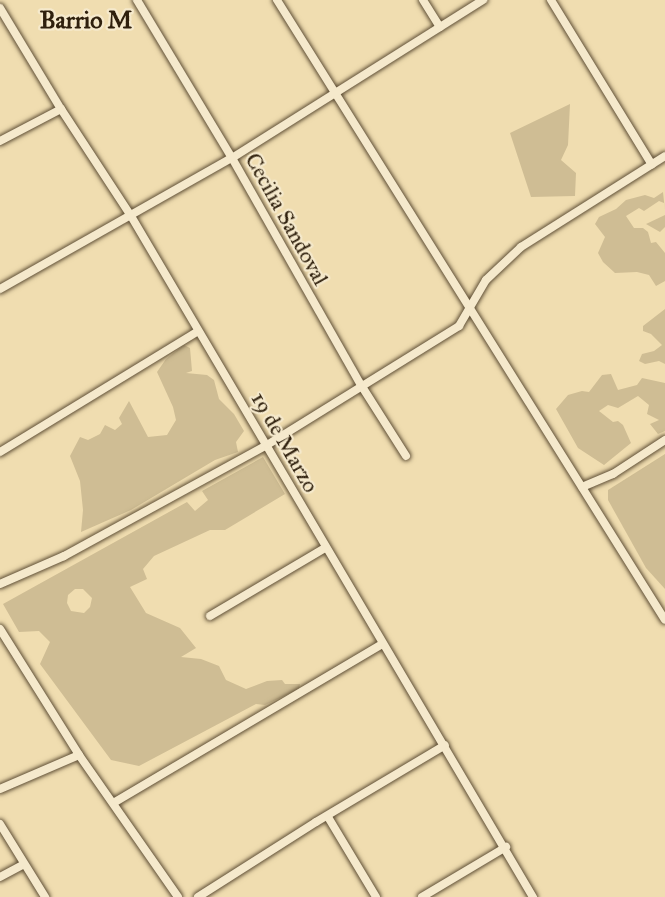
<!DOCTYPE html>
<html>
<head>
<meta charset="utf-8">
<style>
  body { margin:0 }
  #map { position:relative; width:665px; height:897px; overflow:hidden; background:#f0ddb0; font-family:"IM FELL Great Primer",serif }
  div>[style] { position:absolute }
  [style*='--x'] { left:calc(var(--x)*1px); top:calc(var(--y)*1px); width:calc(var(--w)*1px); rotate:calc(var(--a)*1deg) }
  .green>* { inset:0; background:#cfbd94 }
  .roads { filter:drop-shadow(0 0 2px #5f4f36) drop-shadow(0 0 2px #5f4f36) }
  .street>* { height:8px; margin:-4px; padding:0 4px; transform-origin:4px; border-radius:4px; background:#f5e9cc }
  span { translate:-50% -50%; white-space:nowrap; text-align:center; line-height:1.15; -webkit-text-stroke:4.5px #f5e9cc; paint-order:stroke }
  .street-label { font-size:22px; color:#2f200d }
  .neighbourhood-label { font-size:24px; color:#2f200d; font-weight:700 }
</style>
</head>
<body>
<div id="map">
  <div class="green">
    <div style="clip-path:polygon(570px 104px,568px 145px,561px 160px,576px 173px,575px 196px,531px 197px,510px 133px)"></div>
    <div style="clip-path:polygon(663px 192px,665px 211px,664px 203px,659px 201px,644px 211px,639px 208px,626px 216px,634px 228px,643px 228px,648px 232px,651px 243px,656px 242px,665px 253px,665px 281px,656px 286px,649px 275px,637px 272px,615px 273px,603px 262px,598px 253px,605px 237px,595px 224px,599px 217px,616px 209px,626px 200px,645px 195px,654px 198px)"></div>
    <div style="clip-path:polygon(665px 215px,665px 227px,660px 232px,646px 224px)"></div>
    <div style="clip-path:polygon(665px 309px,665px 364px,659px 361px,645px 364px,639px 361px,642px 354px,654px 351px,662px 345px,651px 334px,643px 331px,643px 326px)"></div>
    <div style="clip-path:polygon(184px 345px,190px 348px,192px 371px,186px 373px,207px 375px,214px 380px,219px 399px,234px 414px,244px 431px,236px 442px,238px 452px,215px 460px,131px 510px,81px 532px,83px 510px,80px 481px,70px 456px,80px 437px,88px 440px,100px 434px,105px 425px,115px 430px,122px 424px,119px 418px,129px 401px,148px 437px,167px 435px,176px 420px,173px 407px,157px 372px,166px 359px)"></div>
    <div style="clip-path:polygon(611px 374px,618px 390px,637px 385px,642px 378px,665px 383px,665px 431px,658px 434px,650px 424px,659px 420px,647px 414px,649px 405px,638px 396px,618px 408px,608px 405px,599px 411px,613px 422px,618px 421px,623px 425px,631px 443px,604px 465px,578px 448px,556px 409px,568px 395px,582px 391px,589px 392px,602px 375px)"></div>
    <div style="clip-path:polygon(665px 454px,665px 589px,646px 568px,608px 500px,608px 490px)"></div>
    <div style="clip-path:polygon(evenodd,263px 457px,285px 494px,225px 530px,210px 530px,154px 556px,143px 569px,147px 579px,130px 587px,146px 613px,180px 628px,196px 648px,181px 657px,201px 659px,219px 666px,226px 680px,246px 689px,267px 681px,282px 680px,285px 684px,300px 684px,299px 689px,265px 705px,256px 704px,139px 766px,111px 760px,40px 664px,50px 642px,39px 631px,19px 632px,3px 604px,187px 502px,195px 511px,208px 500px,202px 491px,263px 457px,75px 589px,83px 589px,92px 598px,90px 607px,84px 613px,71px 611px,67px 603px,68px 595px,75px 589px)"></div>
  </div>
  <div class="roads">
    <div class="street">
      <div style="--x:137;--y:0;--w:184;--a:59"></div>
      <div style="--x:232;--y:158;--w:261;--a:60.4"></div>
      <div style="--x:361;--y:385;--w:84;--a:57.6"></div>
      <div style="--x:277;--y:0;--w:731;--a:57.96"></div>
      <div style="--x:423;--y:0;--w:32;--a:58"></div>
      <div style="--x:551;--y:0;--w:193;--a:58.5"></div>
      <div style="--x:0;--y:8;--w:118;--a:58.9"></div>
      <div style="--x:61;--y:109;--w:128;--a:56.8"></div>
      <div style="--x:131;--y:216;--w:791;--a:59.45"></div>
      <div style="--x:0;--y:141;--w:69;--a:-27.7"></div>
      <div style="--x:0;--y:289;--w:266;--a:-29.5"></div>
      <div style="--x:232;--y:158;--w:297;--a:-32.2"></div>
      <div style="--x:0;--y:452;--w:232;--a:-31.4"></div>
      <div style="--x:582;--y:487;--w:34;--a:-23"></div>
      <div style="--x:613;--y:474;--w:62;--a:-33.2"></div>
      <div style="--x:0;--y:584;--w:70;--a:-23.6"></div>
      <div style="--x:64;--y:556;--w:231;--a:-28.7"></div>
      <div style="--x:267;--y:445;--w:226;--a:-31.8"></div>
      <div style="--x:459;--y:326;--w:53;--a:-59.6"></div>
      <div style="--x:486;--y:280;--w:48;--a:-43.3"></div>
      <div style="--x:521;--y:247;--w:170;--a:-32.3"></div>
      <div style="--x:210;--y:616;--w:134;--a:-30.6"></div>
      <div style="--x:0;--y:629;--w:149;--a:57.9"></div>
      <div style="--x:0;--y:789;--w:86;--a:-23.3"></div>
      <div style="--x:79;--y:755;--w:173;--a:55.1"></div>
      <div style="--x:115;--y:802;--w:310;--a:-30.6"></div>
      <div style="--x:328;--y:817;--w:93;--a:59"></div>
      <div style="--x:0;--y:824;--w:86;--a:58.3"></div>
      <div style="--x:0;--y:877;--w:27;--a:-28"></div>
      <div style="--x:198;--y:897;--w:140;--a:-32.4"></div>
      <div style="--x:316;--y:822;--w:150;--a:-30.8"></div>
      <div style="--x:422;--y:897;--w:98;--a:-30.8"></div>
    </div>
  </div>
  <div class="street-label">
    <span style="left:287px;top:219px;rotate:61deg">Cecilia Sandoval</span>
    <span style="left:285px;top:442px;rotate:60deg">19 de Marzo</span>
  </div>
  <div class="neighbourhood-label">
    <span style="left:86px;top:21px">Barrio M</span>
  </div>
</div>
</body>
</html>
